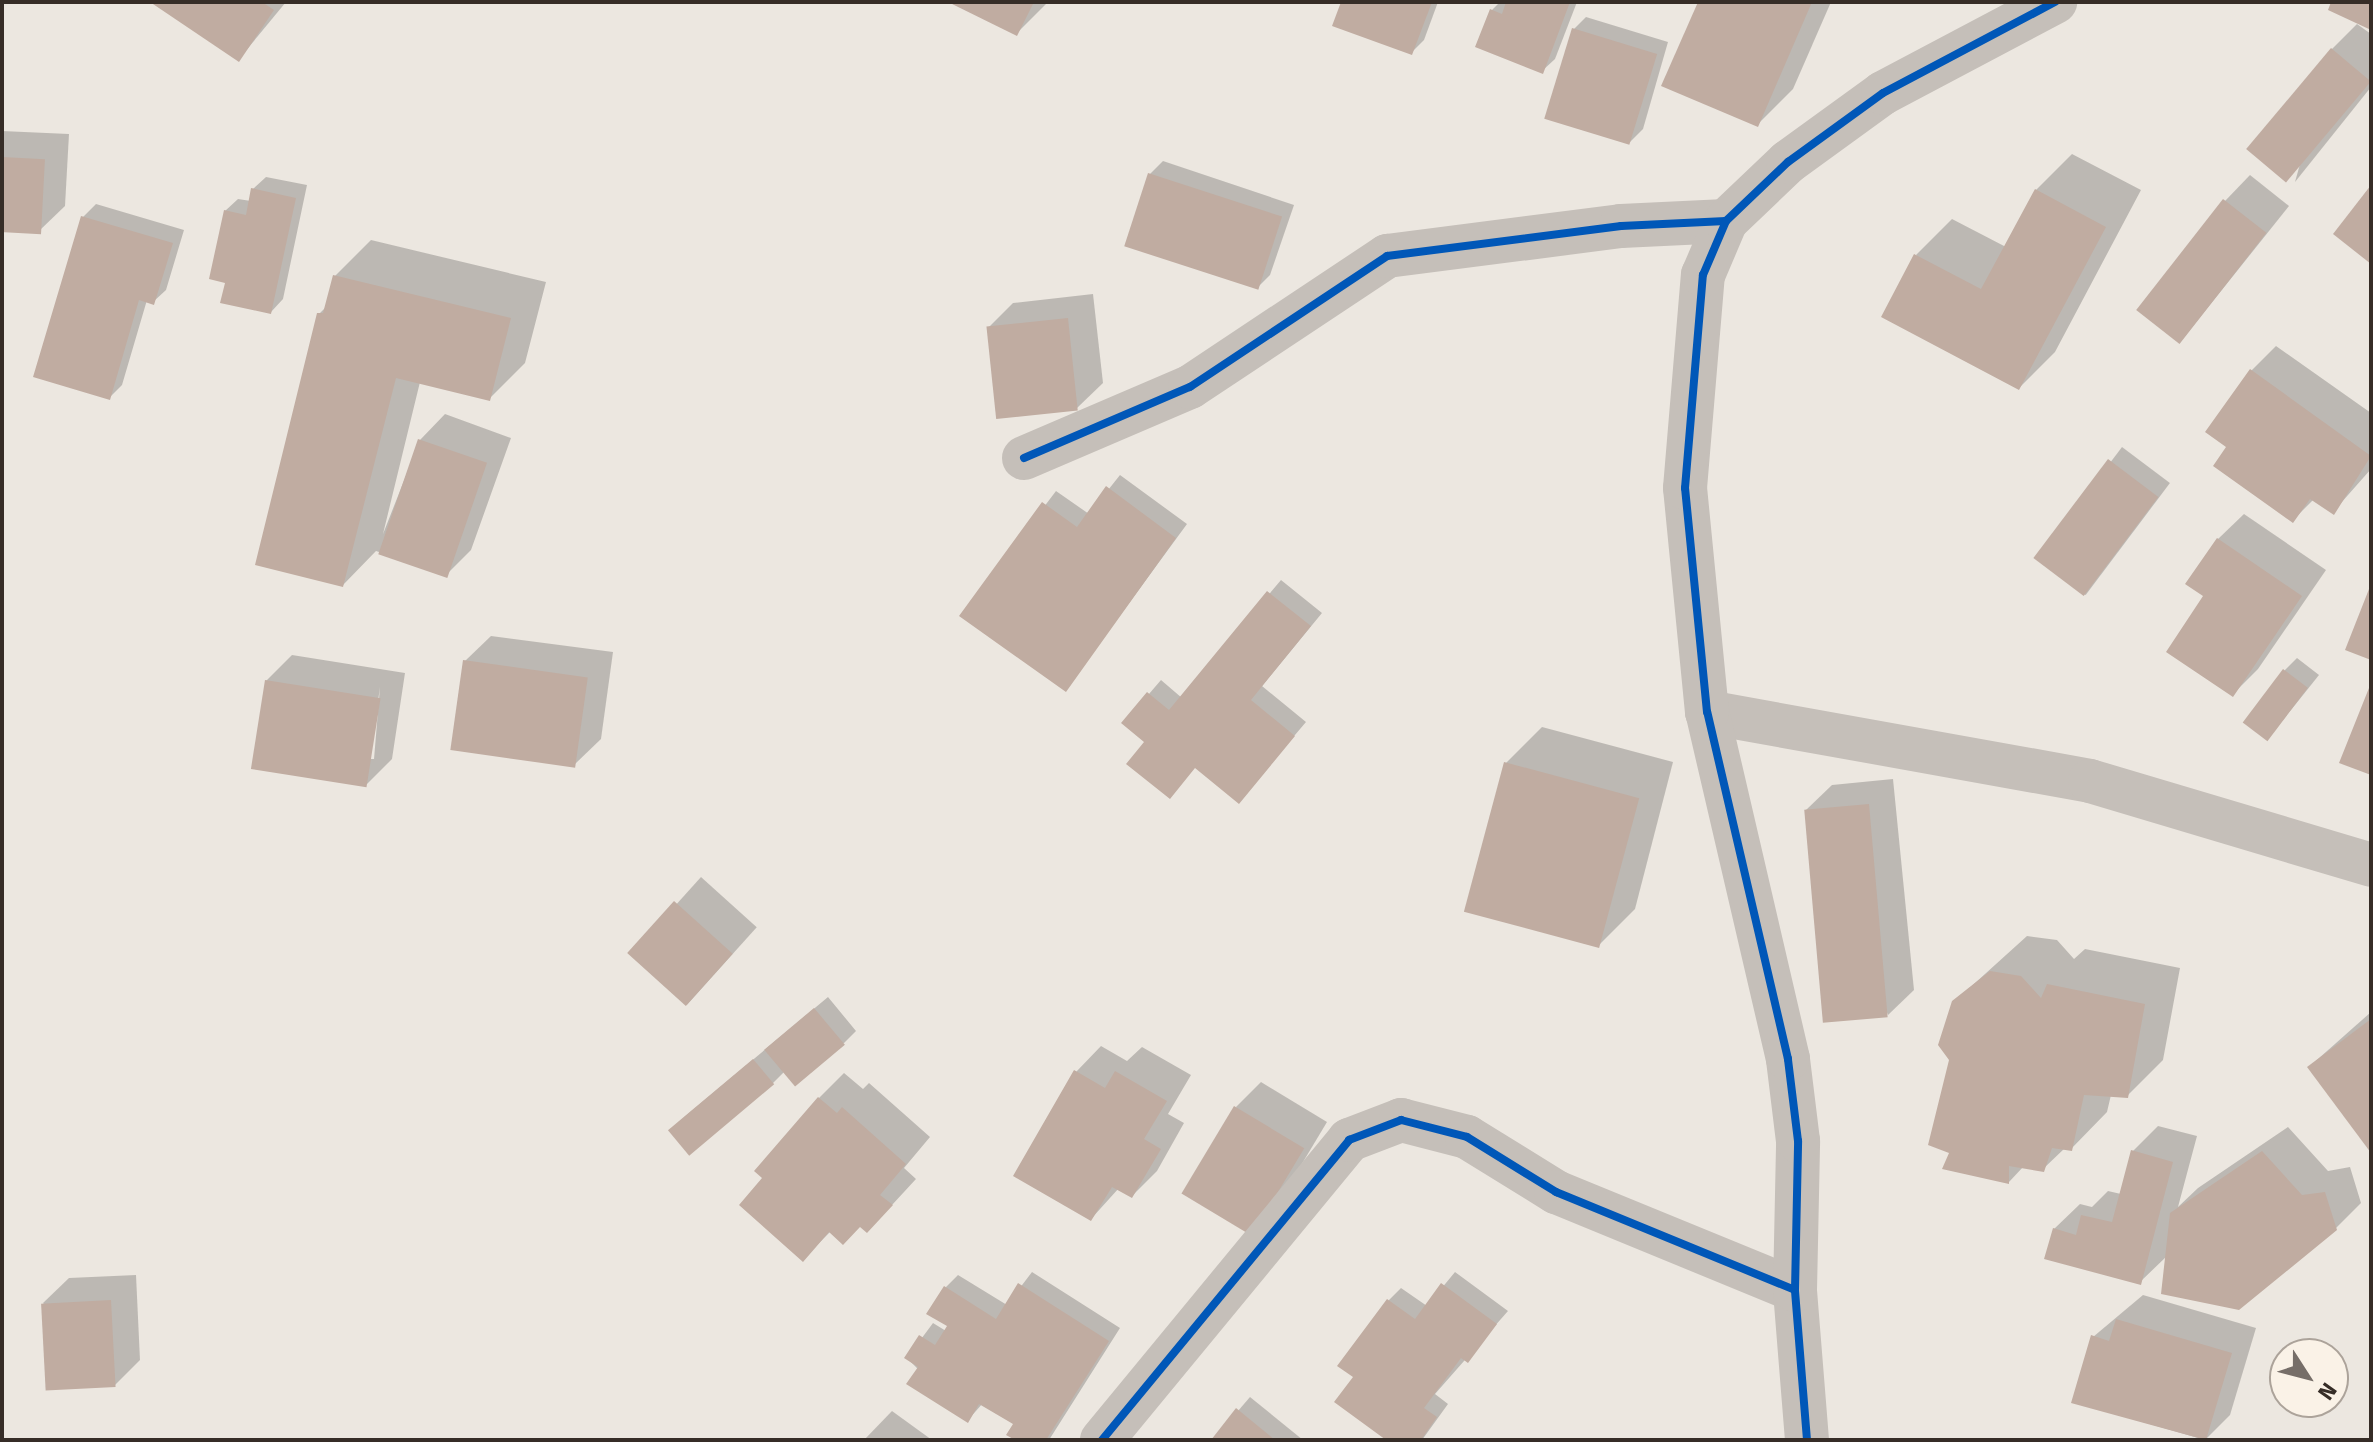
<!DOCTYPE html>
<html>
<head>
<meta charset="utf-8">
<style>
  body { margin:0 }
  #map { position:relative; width:2373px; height:1442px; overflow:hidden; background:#ece7e0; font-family:"Fira Sans",sans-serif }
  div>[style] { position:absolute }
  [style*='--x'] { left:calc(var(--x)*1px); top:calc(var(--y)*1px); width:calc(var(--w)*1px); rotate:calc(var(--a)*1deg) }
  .shadow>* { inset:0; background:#0003; transform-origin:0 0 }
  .building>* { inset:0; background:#c0aca1; transform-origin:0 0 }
  .minor>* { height:44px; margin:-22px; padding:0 22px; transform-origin:22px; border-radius:22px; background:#c5bfb9 }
  .cycleway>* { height:8px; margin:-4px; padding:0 4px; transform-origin:4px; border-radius:4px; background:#0057b8 }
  span { translate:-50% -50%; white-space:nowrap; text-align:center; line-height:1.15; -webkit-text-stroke:8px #faf2e7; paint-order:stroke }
  .frame { position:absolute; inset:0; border:4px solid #362d27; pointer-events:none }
  .north { position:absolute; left:2269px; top:1338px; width:80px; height:80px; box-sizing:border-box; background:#faf2e7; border:2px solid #aca39a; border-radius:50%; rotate:126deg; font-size:22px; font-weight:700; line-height:32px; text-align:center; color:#362d27 }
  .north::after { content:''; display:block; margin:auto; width:28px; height:36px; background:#766e68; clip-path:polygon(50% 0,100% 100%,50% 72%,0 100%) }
</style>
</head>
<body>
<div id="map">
  <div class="shadow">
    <div style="clip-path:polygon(154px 2px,286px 2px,239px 59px)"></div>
    <div style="clip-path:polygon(952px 2px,1048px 2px,1016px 34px)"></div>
    <div style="clip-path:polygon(1343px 2px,1438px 2px,1424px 40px,1411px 53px)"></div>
    <div style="clip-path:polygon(1500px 2px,1577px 2px,1555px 59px,1542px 71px,1491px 11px)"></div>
    <div style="clip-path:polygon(1700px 2px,1831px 2px,1793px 89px,1757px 125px)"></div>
    <div style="clip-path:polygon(1586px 17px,1668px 42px,1643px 129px,1630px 142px,1574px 29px)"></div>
    <div style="clip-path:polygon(2357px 24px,2371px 34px,2371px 87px,2295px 182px,2332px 49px)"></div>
    <div style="clip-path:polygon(2px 131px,69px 134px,65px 206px,39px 231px,2px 230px)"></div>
    <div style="clip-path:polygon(2072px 154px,2141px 190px,2055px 352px,2019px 388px,1916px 255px,1952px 219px,2006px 247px,2036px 190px)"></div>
    <div style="clip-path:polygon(1163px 161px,1294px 205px,1270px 275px,1257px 288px,1150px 174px)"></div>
    <div style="clip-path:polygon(2250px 175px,2289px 206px,2181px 341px,2225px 201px)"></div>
    <div style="clip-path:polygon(266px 177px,307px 185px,283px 299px,271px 312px,227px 281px,225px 211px,238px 199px,251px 201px,253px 189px)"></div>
    <div style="clip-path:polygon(96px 204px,184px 230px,166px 290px,153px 302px,147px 300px,122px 385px,110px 397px,83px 217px)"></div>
    <div style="clip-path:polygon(371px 240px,546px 282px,525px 363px,489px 399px,420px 382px,383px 534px,420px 440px,445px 414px,511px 438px,471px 550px,446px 575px,376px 551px,343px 585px,319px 314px,327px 306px,335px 276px)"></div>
    <div style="clip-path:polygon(1093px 294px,1103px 383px,1077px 408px,988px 328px,1013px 303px)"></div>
    <div style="clip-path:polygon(2276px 346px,2371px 413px,2371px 469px,2333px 512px,2314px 499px,2293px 520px,2251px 371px)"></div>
    <div style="left:2122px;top:447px;width:60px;height:140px;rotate:37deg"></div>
    <div style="clip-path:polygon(1120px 475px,1187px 524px,1066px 689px,962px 615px,1056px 491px,1089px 514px)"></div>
    <div style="clip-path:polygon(2244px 514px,2326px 570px,2258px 669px,2233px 694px,2218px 539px)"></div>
    <div style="clip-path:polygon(1281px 580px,1322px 613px,1262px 686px,1306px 722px,1239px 801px,1196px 766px,1146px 741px,1124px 723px,1161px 680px,1182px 698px)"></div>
    <div style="clip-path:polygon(491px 636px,613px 652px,601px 739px,575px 764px,465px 661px)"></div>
    <div style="clip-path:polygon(evenodd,292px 655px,405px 673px,392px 759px,367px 784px,266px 681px,292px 655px,380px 687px,374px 759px,370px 759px,380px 687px)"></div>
    <div style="clip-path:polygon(2297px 658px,2319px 675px,2267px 740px,2285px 670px)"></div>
    <div style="clip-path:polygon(1542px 727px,1673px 762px,1635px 909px,1599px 945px,1506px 763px)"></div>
    <div style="clip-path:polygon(1893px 779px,1914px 990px,1888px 1015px,1806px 810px,1832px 785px)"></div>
    <div style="left:701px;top:877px;width:75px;height:104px;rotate:42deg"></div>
    <div style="clip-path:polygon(2027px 936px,2057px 940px,2074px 959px,2085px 949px,2180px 968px,2163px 1060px,2127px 1096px,2111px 1095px,2107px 1112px,2071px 1149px,2065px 1148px,2043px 1169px,2024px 1166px,2009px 1182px,1952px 1152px,1954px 1002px)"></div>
    <div style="clip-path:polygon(828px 997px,856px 1031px,844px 1043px,785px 1071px,773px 1083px,683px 1118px)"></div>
    <div style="clip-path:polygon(2371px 1012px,2371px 1150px,2309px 1067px)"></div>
    <div style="clip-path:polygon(1101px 1046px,1127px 1061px,1142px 1047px,1191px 1075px,1168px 1114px,1184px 1123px,1157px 1171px,1132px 1196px,1119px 1188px,1091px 1219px,1076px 1072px)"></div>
    <div style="clip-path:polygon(844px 1073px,863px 1089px,869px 1083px,930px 1137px,904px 1168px,916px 1179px,892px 1205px,861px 1224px,831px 1231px,803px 1259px,765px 1178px,819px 1098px)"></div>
    <div style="clip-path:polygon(1261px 1082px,1327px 1122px,1276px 1207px,1236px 1107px)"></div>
    <div style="clip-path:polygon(2158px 1126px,2197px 1136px,2178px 1207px,2198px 1188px,2288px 1127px,2328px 1171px,2350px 1167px,2361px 1203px,2336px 1228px,2167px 1256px,2140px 1282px,2054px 1229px,2080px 1204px,2092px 1207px,2108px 1191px,2121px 1194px,2133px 1151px)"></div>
    <div style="clip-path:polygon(1032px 1272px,1120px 1328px,1049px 1440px,1019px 1440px,1016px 1424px,983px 1403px,968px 1420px,907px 1358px,933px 1323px,946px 1331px,950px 1326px,946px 1287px,958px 1275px,1007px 1305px)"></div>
    <div style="clip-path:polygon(1455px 1272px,1508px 1311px,1435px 1394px,1448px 1404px,1422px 1440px,1389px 1440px,1355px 1376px,1389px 1300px,1401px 1288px,1427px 1306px)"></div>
    <div style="clip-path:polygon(136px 1275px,140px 1360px,115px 1385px,43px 1303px,69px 1278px)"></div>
    <div style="clip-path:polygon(2143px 1295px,2256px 1328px,2230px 1415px,2205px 1440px,2074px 1402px,2093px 1337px)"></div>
    <div style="clip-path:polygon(1250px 1397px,1303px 1440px,1213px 1440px)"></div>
    <div style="clip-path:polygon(892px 1411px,932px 1440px,864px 1440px)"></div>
  </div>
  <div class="building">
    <div style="clip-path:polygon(150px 2px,262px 2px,274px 10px,239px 62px)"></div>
    <div style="clip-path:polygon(948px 2px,1034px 2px,1017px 36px)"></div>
    <div style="clip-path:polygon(1341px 2px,1432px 2px,1412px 55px,1332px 26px)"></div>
    <div style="clip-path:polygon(1506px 2px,1570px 2px,1543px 74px,1475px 47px,1490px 9px,1502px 14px)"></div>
    <div style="clip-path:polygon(1698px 2px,1812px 2px,1758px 127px,1661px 86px)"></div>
    <div style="clip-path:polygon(2331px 2px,2371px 2px,2371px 30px,2328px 10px)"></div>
    <div style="left:1572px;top:28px;width:89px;height:95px;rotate:17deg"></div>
    <div style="left:2331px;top:48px;width:52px;height:132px;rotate:40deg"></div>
    <div style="left:2px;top:157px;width:43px;height:75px;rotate:3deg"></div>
    <div style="left:1148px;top:173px;width:141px;height:77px;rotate:18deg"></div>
    <div style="clip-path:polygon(2371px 185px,2371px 264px,2333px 234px)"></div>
    <div style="clip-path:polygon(251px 188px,296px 198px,271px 314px,220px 303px,225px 283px,209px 279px,224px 210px,246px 215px)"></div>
    <div style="clip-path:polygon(2035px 189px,2106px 227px,2019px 390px,1881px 317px,1914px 254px,1981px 289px)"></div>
    <div style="left:2223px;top:199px;width:55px;height:141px;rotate:38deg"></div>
    <div style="clip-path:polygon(81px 216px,173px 243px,154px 305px,139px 300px,110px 400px,33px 377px)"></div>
    <div style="clip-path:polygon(333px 275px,511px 318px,490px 401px,396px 378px,343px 587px,255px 565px,317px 313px,323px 313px)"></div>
    <div style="left:1068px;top:318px;width:93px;height:82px;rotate:84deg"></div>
    <div style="clip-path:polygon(2250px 369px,2371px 456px,2334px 515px,2310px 499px,2293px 523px,2213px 466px,2226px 447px,2205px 432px)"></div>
    <div style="left:418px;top:439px;width:73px;height:122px;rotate:19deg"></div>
    <div style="left:2108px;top:459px;width:63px;height:124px;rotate:37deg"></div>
    <div style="clip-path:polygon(1106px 486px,1176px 538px,1066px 692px,959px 616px,1042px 502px,1077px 527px)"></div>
    <div style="clip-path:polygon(2217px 538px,2302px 596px,2233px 697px,2166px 652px,2203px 596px,2185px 584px)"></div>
    <div style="clip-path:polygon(2371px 584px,2371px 660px,2345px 650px)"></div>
    <div style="clip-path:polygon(1267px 591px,1311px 626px,1251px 700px,1295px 736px,1239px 804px,1195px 768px,1170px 799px,1126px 764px,1144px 742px,1121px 723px,1147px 692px,1169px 710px)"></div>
    <div style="left:463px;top:660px;width:126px;height:91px;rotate:8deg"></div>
    <div style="left:2283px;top:669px;width:31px;height:67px;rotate:37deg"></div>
    <div style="left:265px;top:680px;width:117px;height:90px;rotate:9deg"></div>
    <div style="clip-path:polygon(2371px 683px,2371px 775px,2339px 763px)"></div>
    <div style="left:1504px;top:762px;width:140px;height:155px;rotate:15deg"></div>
    <div style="left:1869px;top:804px;width:214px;height:65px;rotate:85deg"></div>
    <div style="left:674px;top:901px;width:79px;height:70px;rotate:42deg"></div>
    <div style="clip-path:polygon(1990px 971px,2021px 976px,2041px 998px,2047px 984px,2145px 1004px,2128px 1098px,2084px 1095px,2072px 1151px,2052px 1148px,2044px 1172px,2009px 1166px,2009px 1184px,1942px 1169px,1949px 1153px,1928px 1145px,1949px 1060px,1938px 1045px,1952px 1001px)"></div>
    <div style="left:814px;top:1008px;width:48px;height:65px;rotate:50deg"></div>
    <div style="clip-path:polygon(2371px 1019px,2371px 1153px,2307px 1067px)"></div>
    <div style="left:753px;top:1059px;width:33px;height:111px;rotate:50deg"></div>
    <div style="clip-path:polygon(1074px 1070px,1105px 1088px,1115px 1071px,1167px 1101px,1144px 1139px,1161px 1149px,1132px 1198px,1112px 1187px,1091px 1221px,1013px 1176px)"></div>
    <div style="clip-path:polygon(818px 1097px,837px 1113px,842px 1107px,906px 1164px,880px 1195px,893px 1205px,867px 1233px,860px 1227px,843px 1245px,829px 1232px,803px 1262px,739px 1205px,762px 1178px,754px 1171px)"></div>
    <div style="left:1234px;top:1106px;width:82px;height:102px;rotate:31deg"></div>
    <div style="clip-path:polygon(2131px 1150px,2173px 1162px,2141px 1285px,2044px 1259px,2053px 1228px,2076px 1235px,2081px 1215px,2112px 1222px)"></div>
    <div style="clip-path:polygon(2262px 1151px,2302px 1195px,2325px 1192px,2337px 1230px,2239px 1310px,2161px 1294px,2170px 1213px)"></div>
    <div style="clip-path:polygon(1018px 1283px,1109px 1341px,1046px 1440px,1015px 1440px,1006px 1435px,1013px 1424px,979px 1404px,968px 1423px,906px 1384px,918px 1367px,904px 1358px,919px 1335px,935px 1345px,947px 1326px,926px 1314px,944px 1286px,996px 1319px)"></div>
    <div style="clip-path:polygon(1441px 1283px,1497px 1324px,1468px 1363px,1461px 1358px,1424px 1408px,1437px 1417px,1421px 1440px,1386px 1440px,1334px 1402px,1353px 1377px,1337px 1366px,1387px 1299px,1415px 1319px)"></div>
    <div style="left:111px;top:1300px;width:87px;height:70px;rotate:87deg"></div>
    <div style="clip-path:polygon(2116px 1319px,2232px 1353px,2206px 1440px,2071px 1403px,2091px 1335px,2109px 1341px)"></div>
    <div style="clip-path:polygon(1236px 1408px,1275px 1440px,1211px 1440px)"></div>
  </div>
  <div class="minor">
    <div style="--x:1024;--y:458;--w:181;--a:-23.2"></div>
    <div style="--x:1190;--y:387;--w:237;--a:-33.6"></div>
    <div style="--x:1387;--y:256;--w:236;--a:-7.3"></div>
    <div style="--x:1621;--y:226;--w:105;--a:-2.7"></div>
    <div style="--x:1707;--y:712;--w:389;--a:10.2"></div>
    <div style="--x:2090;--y:781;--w:293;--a:16.6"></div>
    <div style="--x:1102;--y:1440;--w:389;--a:-50.5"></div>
    <div style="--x:1349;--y:1140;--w:56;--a:-21"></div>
    <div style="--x:1401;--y:1120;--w:68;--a:14.4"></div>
    <div style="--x:1467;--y:1137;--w:105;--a:31.7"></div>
    <div style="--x:1556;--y:1192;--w:258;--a:22.3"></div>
    <div style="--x:1807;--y:1440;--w:150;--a:-94.6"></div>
    <div style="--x:1795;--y:1290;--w:149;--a:-88.8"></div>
    <div style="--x:1798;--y:1141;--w:83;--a:-97"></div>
    <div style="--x:1788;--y:1059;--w:356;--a:-103.1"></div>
    <div style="--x:1707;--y:712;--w:225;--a:-95.6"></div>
    <div style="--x:1685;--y:488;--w:214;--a:-85.2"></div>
    <div style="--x:1703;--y:275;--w:59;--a:-66.9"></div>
    <div style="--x:1726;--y:221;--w:86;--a:-43.6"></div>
    <div style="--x:1788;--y:162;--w:117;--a:-36"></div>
    <div style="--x:1883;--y:93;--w:195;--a:-27.9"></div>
  </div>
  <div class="cycleway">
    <div style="--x:1024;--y:458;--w:181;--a:-23.2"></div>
    <div style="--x:1190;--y:387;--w:237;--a:-33.6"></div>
    <div style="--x:1387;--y:256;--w:236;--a:-7.3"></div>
    <div style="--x:1621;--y:226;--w:105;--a:-2.7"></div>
    <div style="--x:1102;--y:1440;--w:389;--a:-50.5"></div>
    <div style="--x:1349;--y:1140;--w:56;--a:-21"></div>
    <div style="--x:1401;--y:1120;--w:68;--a:14.4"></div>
    <div style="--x:1467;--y:1137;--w:105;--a:31.7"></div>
    <div style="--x:1556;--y:1192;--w:258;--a:22.3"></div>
    <div style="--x:1807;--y:1440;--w:150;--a:-94.6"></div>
    <div style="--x:1795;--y:1290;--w:149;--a:-88.8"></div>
    <div style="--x:1798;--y:1141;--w:83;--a:-97"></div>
    <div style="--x:1788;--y:1059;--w:356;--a:-103.1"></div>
    <div style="--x:1707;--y:712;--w:225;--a:-95.6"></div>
    <div style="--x:1685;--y:488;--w:214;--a:-85.2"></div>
    <div style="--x:1703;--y:275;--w:59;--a:-66.9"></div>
    <div style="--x:1726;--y:221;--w:86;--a:-43.6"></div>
    <div style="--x:1788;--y:162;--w:117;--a:-36"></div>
    <div style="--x:1883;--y:93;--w:195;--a:-27.9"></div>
  </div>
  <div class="frame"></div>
  <div class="north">N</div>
</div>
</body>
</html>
